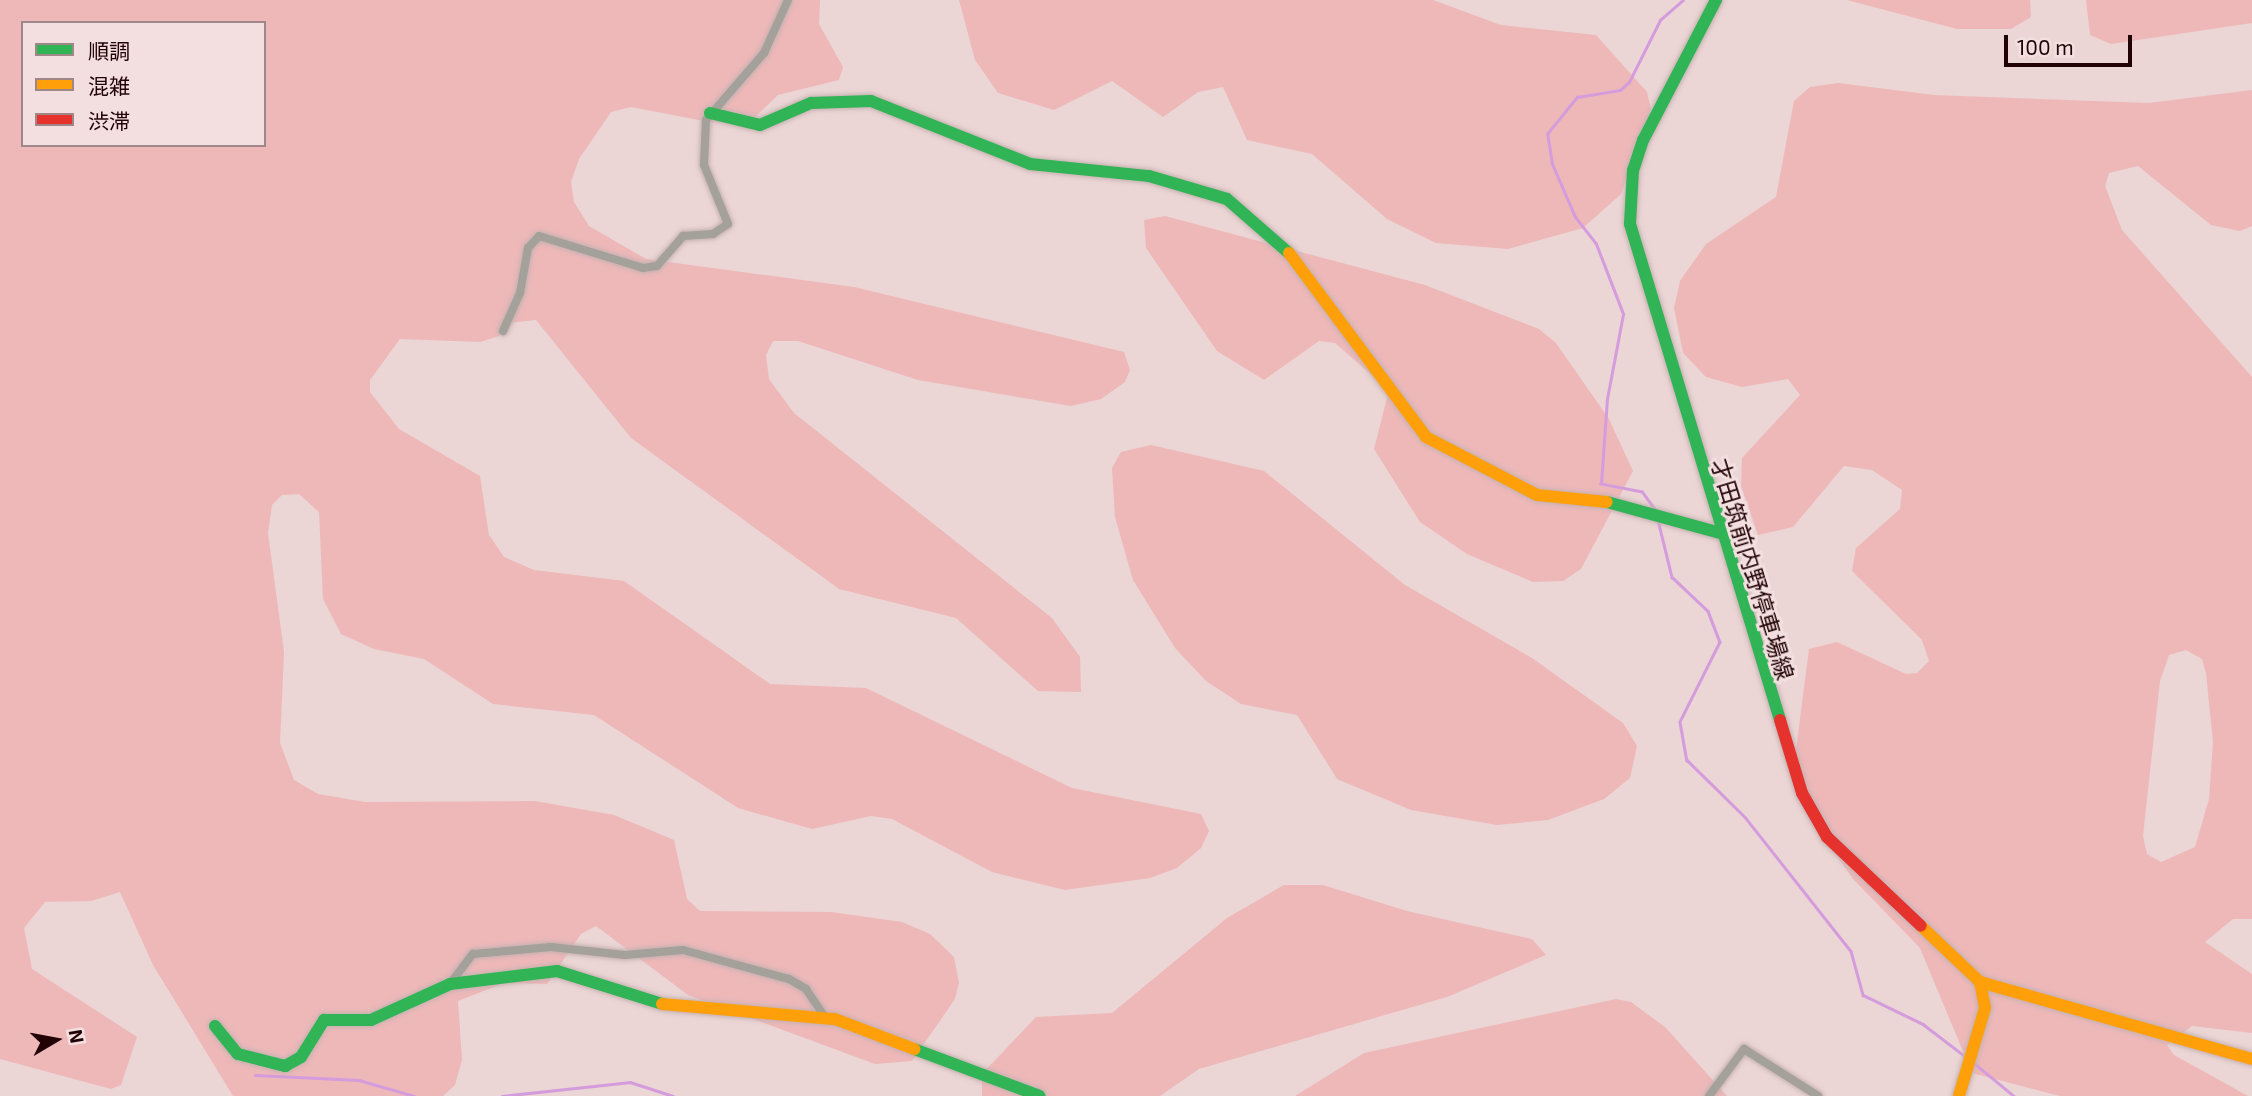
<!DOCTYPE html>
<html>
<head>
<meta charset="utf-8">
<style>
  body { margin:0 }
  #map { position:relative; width:2252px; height:1096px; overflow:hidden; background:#ebd5d5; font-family:"Exo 2","Noto Sans JP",sans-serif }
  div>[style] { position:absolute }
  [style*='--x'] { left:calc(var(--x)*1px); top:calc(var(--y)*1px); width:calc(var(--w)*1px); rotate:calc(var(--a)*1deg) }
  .green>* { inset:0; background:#eeb8b9 }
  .stream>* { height:2.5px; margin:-1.25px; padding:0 1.25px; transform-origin:1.25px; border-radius:1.25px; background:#d49cdd }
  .roads { filter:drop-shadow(0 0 2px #c5b1b1) drop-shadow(0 0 2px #c5b1b1) }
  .street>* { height:8px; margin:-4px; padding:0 4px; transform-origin:4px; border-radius:4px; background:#a4a09a }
  .fast>* { height:12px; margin:-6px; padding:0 6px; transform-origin:6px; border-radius:6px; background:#30b455 }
  .slow>* { height:12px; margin:-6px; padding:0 6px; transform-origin:6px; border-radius:6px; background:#ff9f0a }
  .jam>* { height:12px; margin:-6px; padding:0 6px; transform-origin:6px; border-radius:6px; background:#e5322d }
  span { translate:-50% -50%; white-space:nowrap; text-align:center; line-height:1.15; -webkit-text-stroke:6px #f3dfdf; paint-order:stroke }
  .street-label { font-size:23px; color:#210306 }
  .legend { position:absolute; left:21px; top:21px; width:245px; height:126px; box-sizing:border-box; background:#f3dfdf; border:2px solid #9f8788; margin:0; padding:9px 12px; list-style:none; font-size:21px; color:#210306 }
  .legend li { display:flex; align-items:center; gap:14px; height:35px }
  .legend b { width:35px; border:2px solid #9f8788 }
  .north { position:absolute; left:21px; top:1005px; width:70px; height:70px; -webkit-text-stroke:5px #f3dfdf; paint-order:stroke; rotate:80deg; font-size:19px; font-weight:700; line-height:28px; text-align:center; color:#210306 }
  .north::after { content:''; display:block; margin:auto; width:24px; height:32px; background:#210306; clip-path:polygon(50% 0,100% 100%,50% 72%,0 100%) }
  .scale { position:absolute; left:2004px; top:35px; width:128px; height:32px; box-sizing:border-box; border:4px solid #210306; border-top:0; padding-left:9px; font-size:21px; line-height:24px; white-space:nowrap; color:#210306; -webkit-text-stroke:5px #f3dfdf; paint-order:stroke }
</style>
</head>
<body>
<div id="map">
  <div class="green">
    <div style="clip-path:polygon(evenodd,0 0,820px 0,819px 24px,843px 67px,839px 80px,778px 95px,749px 123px,709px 122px,631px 107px,611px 112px,579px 159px,571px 182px,574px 202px,589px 226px,646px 259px,854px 287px,1124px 352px,1130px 370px,1125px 382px,1101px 399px,1071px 406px,918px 380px,798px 341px,773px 341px,766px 355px,769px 379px,794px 413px,1052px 618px,1080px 657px,1081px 692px,1038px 691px,956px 618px,839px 589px,631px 438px,536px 320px,508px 323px,499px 336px,480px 342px,400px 339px,370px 380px,370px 392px,399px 429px,480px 476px,489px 535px,504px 557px,534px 570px,624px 581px,770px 684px,866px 688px,1072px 788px,1201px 814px,1209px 831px,1201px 848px,1177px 868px,1150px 878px,1065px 890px,992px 872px,892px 819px,871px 816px,812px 829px,738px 808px,594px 715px,493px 704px,424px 659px,374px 649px,341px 634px,323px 599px,319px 512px,299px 494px,282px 495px,272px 505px,268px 533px,284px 652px,280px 743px,294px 780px,318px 794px,365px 802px,535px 801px,614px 815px,674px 840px,687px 899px,700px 911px,831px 912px,902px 922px,930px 934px,954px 957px,959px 983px,955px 999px,912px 1061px,875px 1064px,688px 995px,596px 926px,581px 934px,547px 984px,504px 983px,458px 1001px,462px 1060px,455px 1085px,443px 1096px,233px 1096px,153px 965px,120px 892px,91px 901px,45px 902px,24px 928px,32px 969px,137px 1037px,121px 1085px,111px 1089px,0 1059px,0 0,23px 23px,264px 23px,264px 145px,23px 145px,23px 23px)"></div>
    <div style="clip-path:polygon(959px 0,1433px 0,1501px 25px,1596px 35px,1647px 92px,1651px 109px,1621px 194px,1583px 228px,1508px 249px,1436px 243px,1387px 219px,1312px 154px,1247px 140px,1223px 87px,1198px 92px,1163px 117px,1112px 81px,1054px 110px,998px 93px,975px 60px)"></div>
    <div style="clip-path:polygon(1847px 0,2030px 0,2031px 17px,2011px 29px,1957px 29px)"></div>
    <div style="clip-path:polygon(2086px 0,2252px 0,2252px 23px,2111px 44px,2090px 35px)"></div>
    <div style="clip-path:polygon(evenodd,1838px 83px,1934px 95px,2149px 103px,2252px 90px,2252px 226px,2240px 231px,2211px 225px,2138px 166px,2109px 173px,2105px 186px,2122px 230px,2252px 377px,2252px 919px,2233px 919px,2205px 942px,2252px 974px,2252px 1033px,2192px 1026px,2167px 1045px,2174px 1055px,2248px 1096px,2060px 1096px,1972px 1073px,1920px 948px,1853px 879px,1820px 832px,1796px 750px,1809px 649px,1837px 642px,1906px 674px,1917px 673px,1929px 661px,1922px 640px,1852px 571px,1856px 548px,1900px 509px,1902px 490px,1872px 470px,1844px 466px,1793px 527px,1758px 535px,1741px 486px,1742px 458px,1800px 395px,1788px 379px,1742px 387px,1706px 377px,1683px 353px,1674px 308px,1680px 281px,1706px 244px,1776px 197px,1794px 101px,1810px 87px,1838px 83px,2186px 650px,2202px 659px,2206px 673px,2213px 742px,2209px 799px,2195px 847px,2161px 862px,2147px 854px,2143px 836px,2160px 681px,2169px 655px,2186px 650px)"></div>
    <div style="clip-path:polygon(1165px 216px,1425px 285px,1539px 329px,1556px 343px,1609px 419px,1633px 471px,1581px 569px,1563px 581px,1533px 582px,1467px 554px,1420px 522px,1374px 449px,1389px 390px,1335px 343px,1319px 341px,1264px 380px,1217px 351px,1146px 248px,1144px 220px)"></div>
    <div style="clip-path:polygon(1151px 445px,1264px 471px,1405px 585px,1532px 658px,1623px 723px,1637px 746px,1630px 778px,1604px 799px,1548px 820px,1497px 825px,1411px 810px,1337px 779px,1297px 715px,1241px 704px,1206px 681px,1175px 648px,1133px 580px,1115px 517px,1112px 468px,1121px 452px)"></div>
    <div style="clip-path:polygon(1284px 885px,1323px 885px,1407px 911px,1532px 939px,1546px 955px,1447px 997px,1199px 1069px,1160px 1096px,982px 1096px,982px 1074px,1036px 1017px,1112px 1013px,1227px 918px)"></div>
    <div style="clip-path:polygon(1616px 999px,1631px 1002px,1666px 1028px,1727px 1096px,1295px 1096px,1364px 1053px)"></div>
  </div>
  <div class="stream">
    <div style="--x:1655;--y:510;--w:22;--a:-126"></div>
    <div style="--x:1642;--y:492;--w:42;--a:-169"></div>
    <div style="--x:1601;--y:484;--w:85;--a:-86"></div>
    <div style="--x:1607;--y:399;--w:86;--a:-79.3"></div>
    <div style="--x:1623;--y:314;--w:75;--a:-111.1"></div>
    <div style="--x:1596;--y:244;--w:34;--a:-128"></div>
    <div style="--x:1575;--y:217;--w:58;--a:-113.5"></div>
    <div style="--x:1552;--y:164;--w:30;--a:-99"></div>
    <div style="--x:1547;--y:134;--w:48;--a:-51"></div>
    <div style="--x:1577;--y:97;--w:44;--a:-9.2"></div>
    <div style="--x:1620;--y:90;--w:12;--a:-42"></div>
    <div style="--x:1629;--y:82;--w:69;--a:-63.4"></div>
    <div style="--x:1660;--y:20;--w:30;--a:-41"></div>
    <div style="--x:1658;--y:520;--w:59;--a:76.2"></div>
    <div style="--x:1672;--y:577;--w:50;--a:43.4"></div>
    <div style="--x:1708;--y:611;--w:33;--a:69"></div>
    <div style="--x:1720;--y:642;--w:89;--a:116.6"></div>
    <div style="--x:1680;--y:722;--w:39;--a:80"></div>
    <div style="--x:1687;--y:760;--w:81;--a:44.5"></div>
    <div style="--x:1745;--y:817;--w:171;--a:51.7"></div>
    <div style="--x:1851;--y:951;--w:46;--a:74.7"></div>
    <div style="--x:1863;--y:995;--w:67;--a:25.8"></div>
    <div style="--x:1923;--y:1024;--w:54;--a:37.5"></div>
    <div style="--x:1974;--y:1063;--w:52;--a:39.5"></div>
    <div style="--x:255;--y:1075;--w:104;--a:2.8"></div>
    <div style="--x:359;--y:1080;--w:57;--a:16.2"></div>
    <div style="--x:502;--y:1096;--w:129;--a:-6.2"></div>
    <div style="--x:630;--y:1082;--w:45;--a:18"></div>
  </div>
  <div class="roads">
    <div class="street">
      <div style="--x:503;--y:331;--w:42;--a:-65.9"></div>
      <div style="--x:520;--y:293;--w:46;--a:-79.9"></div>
      <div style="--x:528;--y:248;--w:16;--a:-47"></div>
      <div style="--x:539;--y:236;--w:109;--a:17.1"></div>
      <div style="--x:643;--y:268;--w:14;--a:-8"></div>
      <div style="--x:657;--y:266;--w:40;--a:-49"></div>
      <div style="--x:683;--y:236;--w:30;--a:-4"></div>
      <div style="--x:713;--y:234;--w:18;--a:-34"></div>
      <div style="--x:728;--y:224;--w:64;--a:-112.1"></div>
      <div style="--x:704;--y:165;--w:45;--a:-87.5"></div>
      <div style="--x:706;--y:120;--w:89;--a:-49.1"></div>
      <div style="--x:764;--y:53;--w:58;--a:-65.6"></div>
      <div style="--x:450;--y:984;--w:38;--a:-53"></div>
      <div style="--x:473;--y:954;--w:78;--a:-5.1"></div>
      <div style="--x:551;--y:947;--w:74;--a:6.2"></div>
      <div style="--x:625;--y:955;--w:58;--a:-4.9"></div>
      <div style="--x:683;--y:950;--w:110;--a:15.3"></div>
      <div style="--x:789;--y:979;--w:20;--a:30"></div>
      <div style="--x:806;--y:989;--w:34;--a:56"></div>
      <div style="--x:1709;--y:1096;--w:59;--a:-53.3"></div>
      <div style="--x:1744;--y:1049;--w:88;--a:32.4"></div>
    </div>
    <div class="fast">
      <div style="--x:1716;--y:0;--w:158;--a:117.5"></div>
      <div style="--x:1643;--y:140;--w:32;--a:108"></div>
      <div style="--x:1633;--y:170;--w:54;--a:93.2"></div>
      <div style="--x:1630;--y:224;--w:518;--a:73.17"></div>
      <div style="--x:710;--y:113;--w:51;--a:13.5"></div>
      <div style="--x:760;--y:125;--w:56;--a:-23.3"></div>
      <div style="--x:811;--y:103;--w:60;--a:-1.9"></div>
      <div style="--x:871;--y:101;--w:171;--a:21.6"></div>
      <div style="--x:1030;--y:164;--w:120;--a:5.8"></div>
      <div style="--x:1149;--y:176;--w:81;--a:16.4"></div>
      <div style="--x:1227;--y:199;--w:82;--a:41.1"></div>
      <div style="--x:1607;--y:502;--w:117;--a:15.3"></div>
      <div style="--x:215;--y:1026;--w:36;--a:51"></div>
      <div style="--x:238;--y:1054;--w:49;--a:14.3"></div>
      <div style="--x:285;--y:1066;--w:18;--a:-29"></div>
      <div style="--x:301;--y:1057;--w:44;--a:-58.1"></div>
      <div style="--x:324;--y:1020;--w:47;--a:0"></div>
      <div style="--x:371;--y:1020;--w:87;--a:-24.5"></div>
      <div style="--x:450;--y:984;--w:108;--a:-6.9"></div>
      <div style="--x:557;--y:971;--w:110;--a:17.4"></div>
      <div style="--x:914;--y:1049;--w:134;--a:20.5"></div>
    </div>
    <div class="slow">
      <div style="--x:1289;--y:253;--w:229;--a:53.3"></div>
      <div style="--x:1426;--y:437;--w:125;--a:27.6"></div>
      <div style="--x:1537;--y:495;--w:70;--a:5.7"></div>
      <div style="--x:1921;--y:926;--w:81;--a:43.5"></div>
      <div style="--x:1980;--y:982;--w:26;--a:79"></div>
      <div style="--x:1985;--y:1008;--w:92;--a:106.5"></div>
      <div style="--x:1980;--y:982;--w:283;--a:15.8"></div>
      <div style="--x:662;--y:1004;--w:174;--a:5"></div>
      <div style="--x:835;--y:1019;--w:85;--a:20.8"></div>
    </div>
    <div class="jam">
      <div style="--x:1780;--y:720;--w:76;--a:73.2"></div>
      <div style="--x:1802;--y:793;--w:51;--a:60.4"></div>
      <div style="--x:1827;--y:837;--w:129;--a:43.4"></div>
    </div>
  </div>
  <div class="street-label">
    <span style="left:1753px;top:569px;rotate:73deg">才田筑前内野停車場線</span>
  </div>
  <ul class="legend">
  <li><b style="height:9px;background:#30b455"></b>順調</li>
  <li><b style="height:9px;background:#ff9f0a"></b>混雑</li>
  <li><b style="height:9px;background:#e5322d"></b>渋滞</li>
  </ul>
  <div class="north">N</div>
  <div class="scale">100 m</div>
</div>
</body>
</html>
